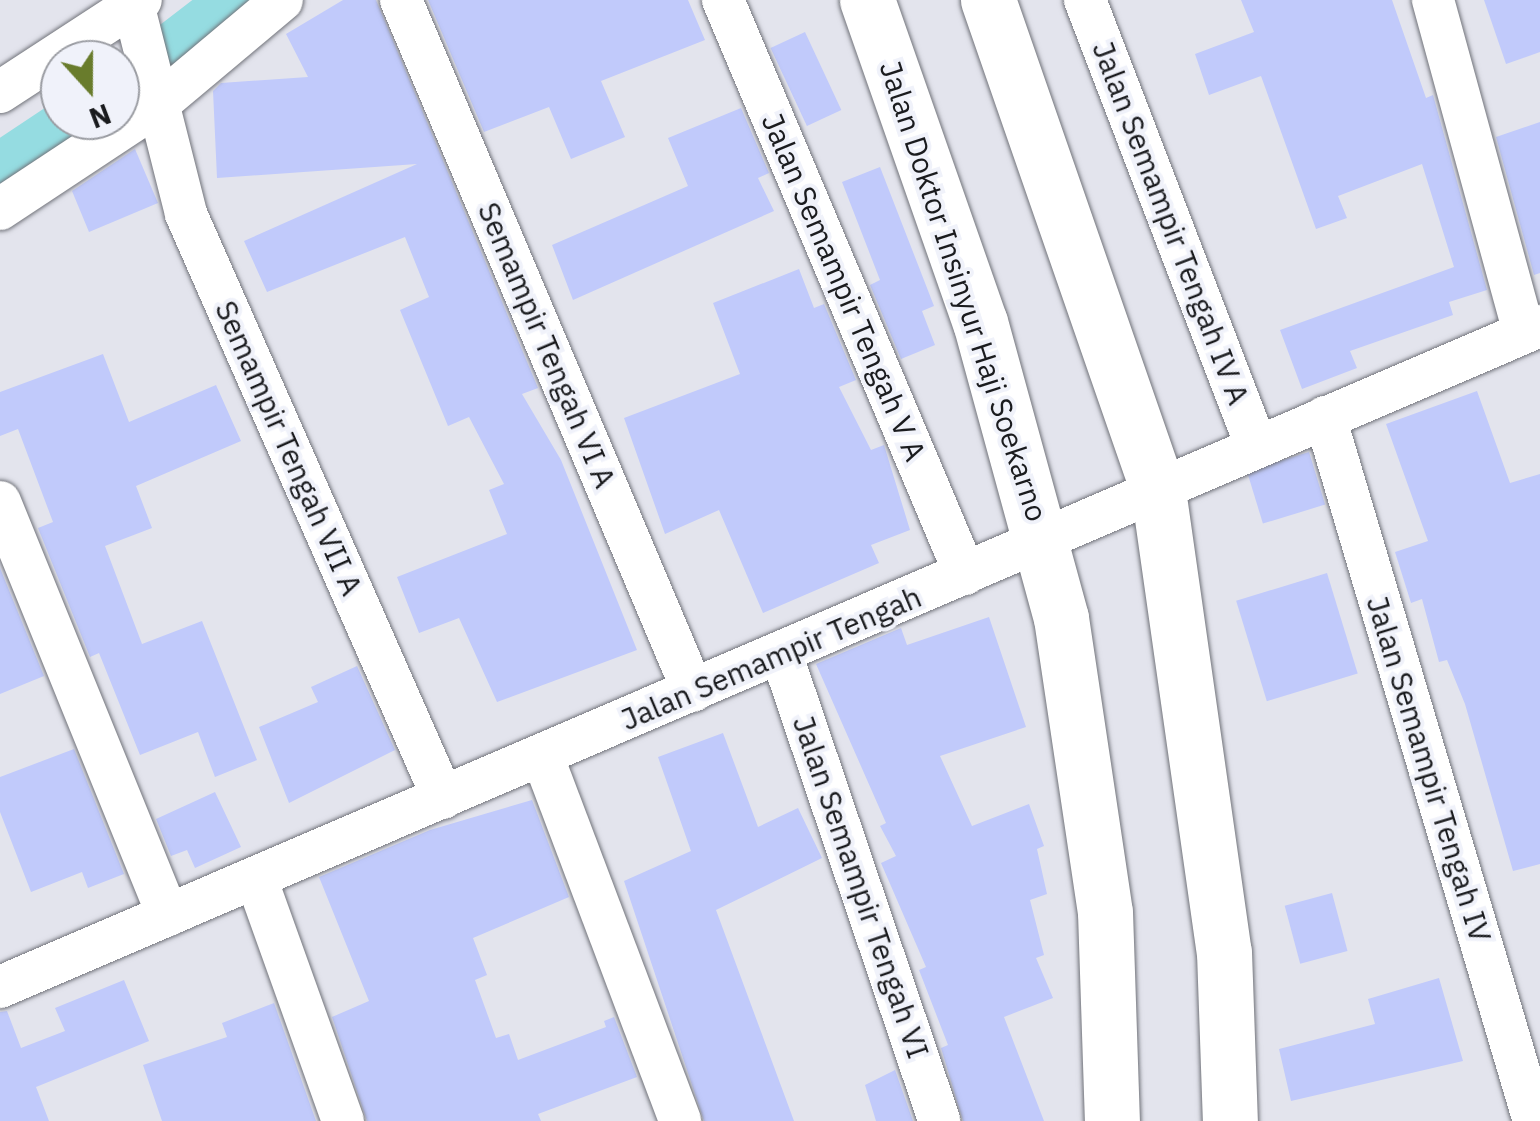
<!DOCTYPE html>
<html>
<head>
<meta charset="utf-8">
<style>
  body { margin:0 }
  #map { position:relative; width:1540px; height:1121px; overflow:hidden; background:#e3e4ed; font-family:"IBM Plex Sans",sans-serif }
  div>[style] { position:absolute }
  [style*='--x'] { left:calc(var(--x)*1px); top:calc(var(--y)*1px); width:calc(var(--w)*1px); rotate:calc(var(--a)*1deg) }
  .canal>* { height:45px; margin:-22.5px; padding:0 22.5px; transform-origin:22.5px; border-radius:22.5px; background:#95dce1 }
  .building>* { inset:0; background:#c1cafb; transform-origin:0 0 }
  .roads { filter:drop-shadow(0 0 2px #71737a) drop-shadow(0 0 2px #71737a) }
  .minor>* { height:42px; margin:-21px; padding:0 21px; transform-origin:21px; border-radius:21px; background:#fff }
  .major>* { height:55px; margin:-27.5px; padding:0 27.5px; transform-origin:27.5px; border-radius:27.5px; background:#fff }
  span { translate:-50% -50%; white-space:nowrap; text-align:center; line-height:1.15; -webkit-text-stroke:8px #f0f2fa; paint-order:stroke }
  .street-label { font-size:30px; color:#1a1b1e }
  .north { position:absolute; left:40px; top:40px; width:100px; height:100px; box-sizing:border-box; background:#f0f2fa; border:2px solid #9a9ca2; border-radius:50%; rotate:159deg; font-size:28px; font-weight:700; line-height:40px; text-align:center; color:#1a1b1e }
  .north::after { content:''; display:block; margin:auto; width:35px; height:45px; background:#697c2c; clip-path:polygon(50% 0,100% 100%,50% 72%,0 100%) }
</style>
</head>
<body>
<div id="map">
  <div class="canal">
    <div style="--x:120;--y:83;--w:136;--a:-37.5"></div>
    <div style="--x:0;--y:164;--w:79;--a:-33.7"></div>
  </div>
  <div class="building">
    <div style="clip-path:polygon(343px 0,376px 0,538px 388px,522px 394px,561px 460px,637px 650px,497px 702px,459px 618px,419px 633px,397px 577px,507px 534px,489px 490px,504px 484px,469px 417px,448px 426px,400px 310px,429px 297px,405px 237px,267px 292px,244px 241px,417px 164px,217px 178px,213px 91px,221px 83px,308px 77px,286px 34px)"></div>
    <div style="clip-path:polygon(428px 0,688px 0,705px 40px,601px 81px,625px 137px,571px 159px,549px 107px,484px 132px)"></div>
    <div style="clip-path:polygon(1241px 0,1392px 0,1426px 98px,1433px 95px,1487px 290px,1449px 302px,1453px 315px,1350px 351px,1357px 368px,1302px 389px,1280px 330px,1454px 267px,1422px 164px,1338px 196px,1347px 218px,1316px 229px,1261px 76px,1209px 95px,1195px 54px,1254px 32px)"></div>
    <div style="clip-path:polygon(1484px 0,1540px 0,1540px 52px,1506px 64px)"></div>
    <div style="left:805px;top:32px;width:86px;height:38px;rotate:65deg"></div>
    <div style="clip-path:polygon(741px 108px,769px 173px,758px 178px,774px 211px,573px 300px,552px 245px,688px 186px,668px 138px)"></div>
    <div style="clip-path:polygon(1540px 122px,1540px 273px,1534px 275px,1496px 137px)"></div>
    <div style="clip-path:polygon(135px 149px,158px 203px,89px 232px,72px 191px)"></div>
    <div style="clip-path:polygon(880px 167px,934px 306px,922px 311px,935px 345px,901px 359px,870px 285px,880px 280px,842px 182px)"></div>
    <div style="clip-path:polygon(799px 269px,814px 308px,824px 304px,856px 380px,839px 387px,871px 450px,884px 445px,910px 530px,871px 545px,879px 563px,763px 613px,719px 510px,665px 534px,624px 418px,740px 374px,713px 303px)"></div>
    <div style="clip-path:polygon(103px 354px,129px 422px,216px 385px,241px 441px,136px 486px,152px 528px,105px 546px,142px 644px,202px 621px,257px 760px,215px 777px,198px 732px,140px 755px,99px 653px,90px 657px,38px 528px,53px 522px,18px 429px,0 436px,0 392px)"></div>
    <div style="clip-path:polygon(1477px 391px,1510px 483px,1540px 474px,1540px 864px,1513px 871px,1465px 704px,1447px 660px,1439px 662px,1422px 599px,1411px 603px,1395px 552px,1428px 541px,1386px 424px)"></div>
    <div style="left:1309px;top:452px;width:55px;height:65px;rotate:73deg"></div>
    <div style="clip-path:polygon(0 568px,44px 676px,0 694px)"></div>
    <div style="left:1327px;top:573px;width:105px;height:95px;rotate:73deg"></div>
    <div style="clip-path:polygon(989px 617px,1026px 727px,940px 756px,972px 826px,1029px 804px,1044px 846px,1037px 849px,1047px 894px,1030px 900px,1044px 955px,1036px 958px,1053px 998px,1004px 1017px,1044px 1121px,963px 1121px,941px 1048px,948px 1045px,919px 970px,926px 967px,881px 863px,896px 856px,880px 826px,886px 823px,816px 664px,901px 628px,907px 645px)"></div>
    <div style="clip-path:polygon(357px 666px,395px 750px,289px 803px,259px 727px,318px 702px,311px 687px)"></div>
    <div style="clip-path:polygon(723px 733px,758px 827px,798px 808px,822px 858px,716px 910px,794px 1121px,704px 1121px,624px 881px,691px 851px,658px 757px)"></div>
    <div style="clip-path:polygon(74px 749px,124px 874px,88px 888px,82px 872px,31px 892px,0 812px,0 777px)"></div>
    <div style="clip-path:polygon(215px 792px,241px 847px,195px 868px,187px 850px,171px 856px,156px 819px)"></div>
    <div style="clip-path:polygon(532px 800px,569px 897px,473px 938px,487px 975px,475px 980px,496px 1038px,509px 1034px,518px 1060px,606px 1027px,604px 1021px,614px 1017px,637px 1077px,538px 1114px,541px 1121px,367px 1121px,332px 1017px,369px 1001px,319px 877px,430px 830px)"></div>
    <div style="left:1332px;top:893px;width:60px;height:49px;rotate:75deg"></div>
    <div style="clip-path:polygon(1439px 978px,1463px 1061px,1291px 1101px,1279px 1049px,1375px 1024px,1368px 999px)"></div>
    <div style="clip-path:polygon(124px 980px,149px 1041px,36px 1087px,49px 1121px,0 1121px,0 1012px,7px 1011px,21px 1048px,65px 1031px,55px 1008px)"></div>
    <div style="clip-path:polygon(274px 1003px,316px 1121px,162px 1121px,143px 1065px,227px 1037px,222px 1023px)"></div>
    <div style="clip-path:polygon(895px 1070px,913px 1121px,876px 1121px,865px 1085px)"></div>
  </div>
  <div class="roads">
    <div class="minor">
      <div style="--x:132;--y:0;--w:221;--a:75.8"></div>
      <div style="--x:186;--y:214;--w:638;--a:66.25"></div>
      <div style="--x:401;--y:0;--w:750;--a:67.09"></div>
      <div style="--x:723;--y:0;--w:623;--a:67.14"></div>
      <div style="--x:1085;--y:0;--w:478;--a:69"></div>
      <div style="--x:1433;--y:0;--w:344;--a:74.7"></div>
      <div style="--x:0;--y:92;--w:168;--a:-33.1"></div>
      <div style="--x:0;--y:209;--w:188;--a:-33.5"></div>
      <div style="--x:157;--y:105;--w:163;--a:-40"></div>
      <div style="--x:1325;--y:417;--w:734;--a:73.47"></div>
      <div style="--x:0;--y:502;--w:446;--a:67.9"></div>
      <div style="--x:781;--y:653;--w:494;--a:71.3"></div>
      <div style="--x:542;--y:755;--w:391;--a:69.3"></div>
      <div style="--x:256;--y:878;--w:258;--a:70.3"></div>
      <div style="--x:0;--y:987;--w:1676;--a:-23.23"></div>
    </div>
    <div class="major">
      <div style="--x:867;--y:0;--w:341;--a:70.7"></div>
      <div style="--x:980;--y:322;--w:307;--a:74.7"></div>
      <div style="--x:1061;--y:618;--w:297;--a:81.5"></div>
      <div style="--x:1105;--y:912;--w:209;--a:88.1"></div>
      <div style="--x:988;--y:0;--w:519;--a:70.87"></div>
      <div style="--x:1158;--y:490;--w:467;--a:81.9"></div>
      <div style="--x:1224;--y:952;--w:169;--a:88"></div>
    </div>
  </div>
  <div class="street-label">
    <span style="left:1171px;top:223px;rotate:69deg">Jalan Semampir Tengah IV A</span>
    <span style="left:844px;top:287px;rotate:67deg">Jalan Semampir Tengah V A</span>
    <span style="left:964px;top:291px;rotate:72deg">Jalan Doktor Insinyur Haji Soekarno</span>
    <span style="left:547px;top:345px;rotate:67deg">Semampir Tengah VI A</span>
    <span style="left:289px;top:448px;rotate:66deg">Semampir Tengah VII A</span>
    <span style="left:771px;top:658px;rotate:-23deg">Jalan Semampir Tengah</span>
    <span style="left:1429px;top:769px;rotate:73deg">Jalan Semampir Tengah IV</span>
    <span style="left:861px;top:887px;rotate:71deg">Jalan Semampir Tengah VI</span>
  </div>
  <div class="north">N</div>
</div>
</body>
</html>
